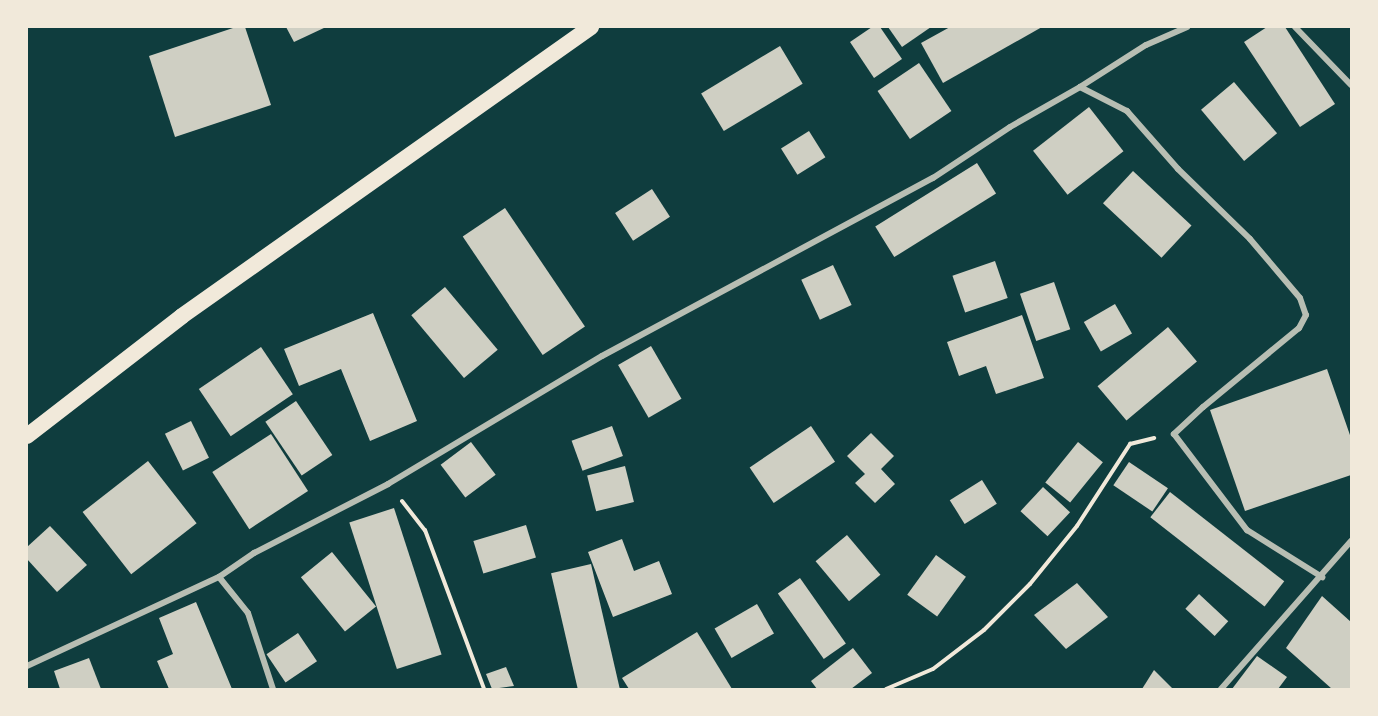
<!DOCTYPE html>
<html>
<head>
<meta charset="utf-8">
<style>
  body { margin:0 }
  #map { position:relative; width:1378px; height:716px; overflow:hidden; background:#0f3d3e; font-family:Figtree,sans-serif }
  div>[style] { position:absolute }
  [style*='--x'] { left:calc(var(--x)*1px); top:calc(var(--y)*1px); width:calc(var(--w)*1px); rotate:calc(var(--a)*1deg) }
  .building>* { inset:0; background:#cfcfc3; transform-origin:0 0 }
  .path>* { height:4px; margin:-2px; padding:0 2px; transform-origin:2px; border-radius:2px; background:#f1e9da }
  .minor>* { height:6px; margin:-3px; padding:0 3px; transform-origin:3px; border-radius:3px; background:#b8beb3 }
  .trunk>* { height:16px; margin:-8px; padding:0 8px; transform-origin:8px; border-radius:8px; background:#f1e9da }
  span { translate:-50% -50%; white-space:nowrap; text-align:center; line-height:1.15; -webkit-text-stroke:4.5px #f1e9da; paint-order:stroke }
  .frame { position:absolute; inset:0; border:28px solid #f1e9da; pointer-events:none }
</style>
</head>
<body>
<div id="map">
  <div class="building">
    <div style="clip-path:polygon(236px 27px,245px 27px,271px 105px,175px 137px,149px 56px)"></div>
    <div style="clip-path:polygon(286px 27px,326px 27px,294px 42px)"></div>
    <div style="clip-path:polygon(872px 27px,880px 27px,902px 59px,874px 78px,850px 42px)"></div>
    <div style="clip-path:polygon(888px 27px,931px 27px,902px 47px)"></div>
    <div style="clip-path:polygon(950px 27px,1042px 27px,943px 83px,921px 43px)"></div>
    <div style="clip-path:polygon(1267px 27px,1285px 27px,1335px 104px,1300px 127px,1244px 42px)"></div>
    <div style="left:780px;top:46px;width:44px;height:92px;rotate:59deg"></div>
    <div style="left:919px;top:63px;width:58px;height:50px;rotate:56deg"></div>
    <div style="left:1234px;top:82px;width:67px;height:43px;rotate:50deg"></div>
    <div style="left:1089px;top:107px;width:56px;height:71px;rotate:52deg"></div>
    <div style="left:809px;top:131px;width:31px;height:33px;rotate:58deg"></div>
    <div style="left:977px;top:163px;width:36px;height:120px;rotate:58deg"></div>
    <div style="left:1133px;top:171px;width:80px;height:44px;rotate:43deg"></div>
    <div style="left:652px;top:189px;width:33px;height:44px;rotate:57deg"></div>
    <div style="left:505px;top:208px;width:143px;height:51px;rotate:56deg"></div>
    <div style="left:995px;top:261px;width:39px;height:45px;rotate:71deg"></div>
    <div style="left:833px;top:265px;width:44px;height:35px;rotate:65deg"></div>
    <div style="left:1054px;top:282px;width:50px;height:36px;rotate:71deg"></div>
    <div style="left:445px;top:287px;width:82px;height:44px;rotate:50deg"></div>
    <div style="left:1115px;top:304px;width:34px;height:36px;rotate:60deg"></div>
    <div style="clip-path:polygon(373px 313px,417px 421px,370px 441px,341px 369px,299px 386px,284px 349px)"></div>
    <div style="clip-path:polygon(1022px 315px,1044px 378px,996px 394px,986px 366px,959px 376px,947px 342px)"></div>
    <div style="left:1168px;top:327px;width:45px;height:92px;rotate:50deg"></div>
    <div style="left:651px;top:346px;width:61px;height:38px;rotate:60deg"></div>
    <div style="left:261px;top:347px;width:57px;height:75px;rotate:56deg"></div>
    <div style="clip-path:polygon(1327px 369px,1351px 438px,1351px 475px,1245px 511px,1210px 410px)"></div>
    <div style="left:296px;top:401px;width:65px;height:37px;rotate:56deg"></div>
    <div style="left:191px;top:421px;width:41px;height:29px;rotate:64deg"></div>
    <div style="left:612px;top:426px;width:32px;height:43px;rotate:70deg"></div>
    <div style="left:811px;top:426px;width:43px;height:74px;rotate:56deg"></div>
    <div style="clip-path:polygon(871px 433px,894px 456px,881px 469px,895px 484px,875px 503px,855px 483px,865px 474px,847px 456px)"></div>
    <div style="left:271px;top:434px;width:68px;height:70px;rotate:57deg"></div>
    <div style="left:471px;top:442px;width:41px;height:38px;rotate:53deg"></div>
    <div style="left:1078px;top:442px;width:32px;height:52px;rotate:39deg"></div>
    <div style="left:148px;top:461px;width:79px;height:83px;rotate:52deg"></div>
    <div style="left:1129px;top:462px;width:47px;height:28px;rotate:34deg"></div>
    <div style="left:625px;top:466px;width:37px;height:39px;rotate:76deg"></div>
    <div style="left:982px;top:480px;width:28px;height:38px;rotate:58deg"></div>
    <div style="left:1043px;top:487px;width:37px;height:33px;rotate:43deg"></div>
    <div style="left:1170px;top:492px;width:145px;height:32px;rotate:38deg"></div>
    <div style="left:394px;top:508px;width:154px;height:47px;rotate:72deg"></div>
    <div style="left:526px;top:525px;width:34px;height:55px;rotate:73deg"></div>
    <div style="clip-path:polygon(50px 526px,87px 565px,57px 592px,27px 559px,27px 547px)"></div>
    <div style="left:847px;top:535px;width:52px;height:41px;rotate:50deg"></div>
    <div style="clip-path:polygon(622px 539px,634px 571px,659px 561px,672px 594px,613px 617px,588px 552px)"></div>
    <div style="left:332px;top:552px;width:70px;height:40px;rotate:51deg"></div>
    <div style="left:936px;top:555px;width:37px;height:49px;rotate:36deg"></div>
    <div style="left:591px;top:564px;width:128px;height:41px;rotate:77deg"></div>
    <div style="left:800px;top:578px;width:80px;height:27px;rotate:55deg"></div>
    <div style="clip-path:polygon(1077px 583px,1108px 617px,1066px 649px,1034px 615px)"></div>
    <div style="left:1199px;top:594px;width:40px;height:20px;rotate:43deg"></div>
    <div style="clip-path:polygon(1322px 596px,1351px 622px,1351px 689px,1332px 689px,1286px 648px)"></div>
    <div style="clip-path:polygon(196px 602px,232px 689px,169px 689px,157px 661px,173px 654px,159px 618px)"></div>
    <div style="left:757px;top:604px;width:34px;height:49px;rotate:60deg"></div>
    <div style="clip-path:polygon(697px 632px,732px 689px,629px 689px,622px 678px)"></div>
    <div style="left:298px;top:633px;width:34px;height:38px;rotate:56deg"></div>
    <div style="clip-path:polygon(853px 648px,872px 673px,851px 689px,817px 689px,811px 681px)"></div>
    <div style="clip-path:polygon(1257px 656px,1287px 677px,1278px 689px,1232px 689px)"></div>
    <div style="clip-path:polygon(89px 658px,101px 689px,60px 689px,54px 671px)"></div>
    <div style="clip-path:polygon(506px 667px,514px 686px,492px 689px,486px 674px)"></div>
    <div style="clip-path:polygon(1154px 670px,1173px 689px,1142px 689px)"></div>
  </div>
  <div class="path">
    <div style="--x:402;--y:501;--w:37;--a:52"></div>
    <div style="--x:425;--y:530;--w:170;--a:69.6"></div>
    <div style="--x:886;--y:689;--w:51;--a:-23.1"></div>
    <div style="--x:933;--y:669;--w:64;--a:-37.4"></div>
    <div style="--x:984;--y:630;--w:65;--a:-45"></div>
    <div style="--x:1030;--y:584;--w:75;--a:-51"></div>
    <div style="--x:1077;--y:526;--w:98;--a:-57.1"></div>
    <div style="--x:1130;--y:444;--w:25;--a:-14"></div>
  </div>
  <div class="minor">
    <div style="--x:1295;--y:27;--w:81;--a:46"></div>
    <div style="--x:1080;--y:87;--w:53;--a:27.1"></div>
    <div style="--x:1127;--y:111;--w:77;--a:48.7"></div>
    <div style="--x:1178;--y:169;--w:100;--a:44.2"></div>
    <div style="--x:1250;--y:239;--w:77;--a:49.7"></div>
    <div style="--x:1300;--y:298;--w:18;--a:71"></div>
    <div style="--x:1306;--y:315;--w:15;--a:118"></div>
    <div style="--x:1299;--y:328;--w:124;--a:140.5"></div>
    <div style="--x:1203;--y:407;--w:40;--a:137"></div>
    <div style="--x:1174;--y:434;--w:121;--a:52.8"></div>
    <div style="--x:1247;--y:530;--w:89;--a:32.1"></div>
    <div style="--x:219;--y:577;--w:46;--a:51.1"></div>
    <div style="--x:248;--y:613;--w:80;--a:71.8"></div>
    <div style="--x:27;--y:666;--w:212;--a:-24.9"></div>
    <div style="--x:219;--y:577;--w:42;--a:-34.4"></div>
    <div style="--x:254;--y:553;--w:151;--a:-27.2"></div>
    <div style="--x:388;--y:484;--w:249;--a:-30.9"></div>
    <div style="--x:602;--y:356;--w:376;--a:-28.3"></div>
    <div style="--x:933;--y:178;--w:92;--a:-33.5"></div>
    <div style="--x:1010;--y:127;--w:81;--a:-29.7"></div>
    <div style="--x:1080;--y:87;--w:78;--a:-32.5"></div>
    <div style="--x:1146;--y:45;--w:45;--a:-23.7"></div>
    <div style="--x:1221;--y:689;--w:197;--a:-48.7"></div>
  </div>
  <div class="trunk">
    <div style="--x:27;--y:436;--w:196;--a:-37.7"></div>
    <div style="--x:182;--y:316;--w:501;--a:-35.25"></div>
  </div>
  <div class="frame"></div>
</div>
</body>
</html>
